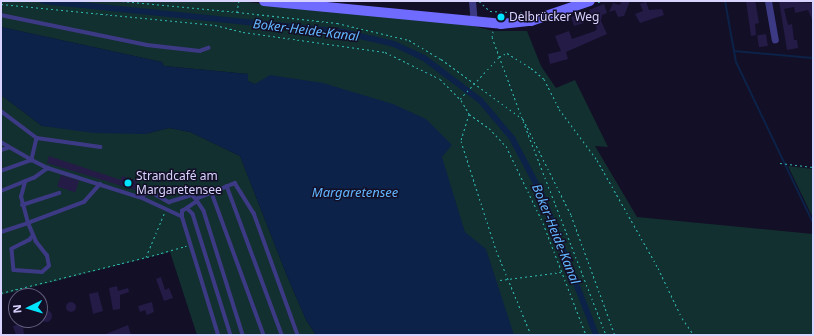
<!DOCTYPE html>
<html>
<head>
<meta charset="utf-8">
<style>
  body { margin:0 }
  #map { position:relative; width:814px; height:336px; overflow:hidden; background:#130f26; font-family:"Noto Sans",sans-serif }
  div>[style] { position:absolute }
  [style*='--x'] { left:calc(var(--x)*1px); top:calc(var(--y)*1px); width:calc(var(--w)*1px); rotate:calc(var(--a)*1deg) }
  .green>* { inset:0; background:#12302f }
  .water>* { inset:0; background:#0c2248 }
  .stream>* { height:2px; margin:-1px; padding:0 1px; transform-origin:1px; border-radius:1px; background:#0c2248 }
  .canal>* { height:6px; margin:-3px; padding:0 3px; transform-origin:3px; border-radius:3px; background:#0c2248 }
  .building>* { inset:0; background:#241b47; transform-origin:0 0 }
  .round { border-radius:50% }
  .path>* { height:1px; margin-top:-0.5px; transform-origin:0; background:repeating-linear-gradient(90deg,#2fb8b0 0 2px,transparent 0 5px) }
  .lane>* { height:3.5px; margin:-1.75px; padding:0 1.75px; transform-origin:1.75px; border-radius:1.75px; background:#3d3a85 }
  .street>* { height:7px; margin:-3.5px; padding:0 3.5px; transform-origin:3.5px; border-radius:3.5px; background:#3d3a85 }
  .secondary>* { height:10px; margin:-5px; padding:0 5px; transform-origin:5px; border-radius:5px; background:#6f6bff }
  .dots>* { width:11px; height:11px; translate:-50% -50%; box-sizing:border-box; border:2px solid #130f26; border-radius:50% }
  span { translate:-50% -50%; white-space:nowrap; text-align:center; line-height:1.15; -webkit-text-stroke:3px #130f26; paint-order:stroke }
  .poi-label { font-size:12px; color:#d9d4ff }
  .left { translate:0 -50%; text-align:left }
  .water-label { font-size:13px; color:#62b6ff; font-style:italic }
  .frame { position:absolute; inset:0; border:2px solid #d9d4ff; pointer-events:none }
  .north { position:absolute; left:8px; top:288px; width:40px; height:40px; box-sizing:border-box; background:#130f26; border:1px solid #625e7d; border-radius:50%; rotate:265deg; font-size:11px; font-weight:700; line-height:16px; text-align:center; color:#d9d4ff }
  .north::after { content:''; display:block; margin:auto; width:14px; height:18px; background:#00e5ff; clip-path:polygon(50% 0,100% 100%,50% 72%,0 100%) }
</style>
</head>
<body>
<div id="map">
  <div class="green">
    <div style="clip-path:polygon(1px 1px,237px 1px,469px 25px,494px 31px,527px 31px,541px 66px,556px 88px,575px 80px,608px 147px,595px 146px,637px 217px,813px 234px,813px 335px,480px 335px,255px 84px,248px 81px,248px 74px,164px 66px,162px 62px,1px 27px)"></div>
    <div style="clip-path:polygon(1px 95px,42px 126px,145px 134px,169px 128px,190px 132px,240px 156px,287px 276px,306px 320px,316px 335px,197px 335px,170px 252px,1px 295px)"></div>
    <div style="clip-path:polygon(788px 166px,813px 169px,813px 218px)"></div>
  </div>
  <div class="water">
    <div style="clip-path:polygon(1px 27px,162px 62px,164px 66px,248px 74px,248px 81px,255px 84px,270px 75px,323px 83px,393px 104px,426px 119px,452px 145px,442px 157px,465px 232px,486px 249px,514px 335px,316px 335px,306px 320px,287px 276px,240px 156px,190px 132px,169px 128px,145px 134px,94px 133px,42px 126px,1px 95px)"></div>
  </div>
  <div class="stream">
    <div style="--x:725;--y:1;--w:62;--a:79.8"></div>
    <div style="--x:736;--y:62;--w:178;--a:64.4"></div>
    <div style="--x:734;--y:51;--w:79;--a:5.1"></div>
  </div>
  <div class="canal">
    <div style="--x:43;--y:1;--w:302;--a:5.9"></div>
    <div style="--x:343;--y:32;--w:52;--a:13.2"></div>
    <div style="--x:394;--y:44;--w:33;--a:25"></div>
    <div style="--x:424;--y:58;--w:70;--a:36.9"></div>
    <div style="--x:480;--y:100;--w:50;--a:49.9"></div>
    <div style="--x:512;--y:138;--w:62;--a:62.2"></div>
    <div style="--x:541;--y:193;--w:152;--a:68.8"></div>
  </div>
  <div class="building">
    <div style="clip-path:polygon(623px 1px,630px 1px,624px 16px,618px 17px,615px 10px,609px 12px,613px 3px,619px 5px)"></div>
    <div style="clip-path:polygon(746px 1px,755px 1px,756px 5px,759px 23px,755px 24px,756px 35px,751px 36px)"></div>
    <div style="clip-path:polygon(779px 1px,813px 3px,813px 22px,808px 10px,795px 13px,794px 7px,784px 9px,788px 25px,792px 24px,794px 40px,797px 40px,798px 48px,787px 50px)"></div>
    <div style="clip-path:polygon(646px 2px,649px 10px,662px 9px,664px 15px,640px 23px,635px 14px,643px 11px,640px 4px)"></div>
    <div style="clip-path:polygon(604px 4px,607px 13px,602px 15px,601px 21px,607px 34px,566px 52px,568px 59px,550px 64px,548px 54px,561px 51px,555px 36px,569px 31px,572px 39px,595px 31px,597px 29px,589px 10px)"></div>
    <div style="clip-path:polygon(580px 13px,584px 23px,574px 26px,571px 17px)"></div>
    <div style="left:766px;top:34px;width:12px;height:9px;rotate:81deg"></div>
    <div style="clip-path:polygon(49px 156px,121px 180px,122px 176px,137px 181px,135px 190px,47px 163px)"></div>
    <div style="left:61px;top:175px;width:19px;height:12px;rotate:18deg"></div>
    <div style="clip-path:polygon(161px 277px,165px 290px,169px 288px,173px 298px,164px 301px,156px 279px)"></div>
    <div style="clip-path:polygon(117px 286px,118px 291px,128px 288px,129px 292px,120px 295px,120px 309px,113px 310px,109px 288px)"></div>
    <div style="clip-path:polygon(98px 292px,103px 311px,93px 314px,89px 294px)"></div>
    <div class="round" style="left:66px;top:302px;width:10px;height:10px"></div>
    <div style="clip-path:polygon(152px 302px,154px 312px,147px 315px,145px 310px,140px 312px,138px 306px)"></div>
    <div class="round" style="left:40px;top:310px;width:12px;height:12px"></div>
    <div style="clip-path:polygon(20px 320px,34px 320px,23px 325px,24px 335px,16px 335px,13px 326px,21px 324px)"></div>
    <div style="clip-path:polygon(128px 325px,131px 335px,106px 335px,106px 334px)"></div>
  </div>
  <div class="path">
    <div style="--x:122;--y:1;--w:116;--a:5.5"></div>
    <div style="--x:237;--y:12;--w:11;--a:-80"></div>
    <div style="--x:479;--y:1;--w:15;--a:42"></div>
    <div style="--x:490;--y:11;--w:35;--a:3"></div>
    <div style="--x:598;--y:2;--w:4;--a:-14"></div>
    <div style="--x:1;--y:4;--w:215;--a:5.6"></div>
    <div style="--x:215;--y:25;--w:29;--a:14"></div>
    <div style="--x:243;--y:32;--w:143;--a:8"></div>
    <div style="--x:385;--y:52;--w:61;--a:26.1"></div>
    <div style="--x:440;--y:79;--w:28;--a:45"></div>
    <div style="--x:460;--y:99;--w:57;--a:-47.1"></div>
    <div style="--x:499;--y:57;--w:9;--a:-27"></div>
    <div style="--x:507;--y:53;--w:28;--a:32"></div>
    <div style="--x:531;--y:68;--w:17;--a:40"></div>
    <div style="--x:544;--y:79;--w:34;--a:63"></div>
    <div style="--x:559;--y:109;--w:64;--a:53.3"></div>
    <div style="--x:597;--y:160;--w:124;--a:60.5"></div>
    <div style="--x:658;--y:268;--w:55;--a:64.4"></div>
    <div style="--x:682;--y:318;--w:21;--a:55"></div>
    <div style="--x:237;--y:12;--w:101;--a:6.3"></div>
    <div style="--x:337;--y:23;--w:74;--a:13.3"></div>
    <div style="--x:409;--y:40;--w:37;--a:31"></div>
    <div style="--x:441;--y:59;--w:102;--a:36.2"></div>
    <div style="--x:523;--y:119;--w:107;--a:63.4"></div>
    <div style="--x:571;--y:215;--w:128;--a:69.9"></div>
    <div style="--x:493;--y:31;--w:6;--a:99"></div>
    <div style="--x:492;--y:37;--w:86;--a:69.7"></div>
    <div style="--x:461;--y:100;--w:16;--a:60"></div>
    <div style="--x:469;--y:114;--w:28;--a:107"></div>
    <div style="--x:461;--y:141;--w:114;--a:72.2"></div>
    <div style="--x:496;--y:250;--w:92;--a:67.6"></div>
    <div style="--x:469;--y:114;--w:24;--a:35"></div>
    <div style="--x:489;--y:128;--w:25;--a:47"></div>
    <div style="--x:506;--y:146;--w:85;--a:64.3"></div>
    <div style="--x:543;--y:223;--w:120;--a:69"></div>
    <div style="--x:523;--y:121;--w:230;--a:68.8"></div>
    <div style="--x:780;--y:163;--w:33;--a:7"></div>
    <div style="--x:147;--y:257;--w:41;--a:-15.8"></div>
    <div style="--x:500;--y:280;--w:62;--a:-7.5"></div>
    <div style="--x:1;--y:293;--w:149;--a:-13.9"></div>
    <div style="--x:146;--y:257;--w:47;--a:-67.3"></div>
  </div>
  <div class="lane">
    <div style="--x:1;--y:15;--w:149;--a:11.6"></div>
    <div style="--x:147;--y:45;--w:53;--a:6.5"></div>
    <div style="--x:200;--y:51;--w:9;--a:-21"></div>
    <div style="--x:1;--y:111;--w:45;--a:36.9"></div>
    <div style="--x:37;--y:138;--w:23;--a:103"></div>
    <div style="--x:32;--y:160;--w:18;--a:27"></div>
    <div style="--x:48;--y:168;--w:96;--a:17.7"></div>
    <div style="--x:37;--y:138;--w:64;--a:8.1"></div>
    <div style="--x:1;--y:142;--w:36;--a:30"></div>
    <div style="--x:1;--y:150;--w:7;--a:-16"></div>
    <div style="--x:1;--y:171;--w:33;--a:-20"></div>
    <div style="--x:227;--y:186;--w:159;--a:69.7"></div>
    <div style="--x:1;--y:191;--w:35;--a:-22"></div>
    <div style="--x:34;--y:178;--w:17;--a:-36"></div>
    <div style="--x:212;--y:193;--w:151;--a:69.9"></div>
    <div style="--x:196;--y:199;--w:14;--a:56"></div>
    <div style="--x:204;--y:211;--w:130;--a:72.5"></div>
    <div style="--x:22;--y:205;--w:39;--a:-18"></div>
    <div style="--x:187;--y:208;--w:12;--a:-35"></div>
    <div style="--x:182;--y:217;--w:47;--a:-155.1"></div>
    <div style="--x:139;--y:197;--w:13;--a:-23"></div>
    <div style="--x:151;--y:192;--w:21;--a:29"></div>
    <div style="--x:169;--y:202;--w:24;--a:-17"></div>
    <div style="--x:192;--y:195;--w:6;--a:45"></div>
    <div style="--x:196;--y:199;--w:42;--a:-22.3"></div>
    <div style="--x:235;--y:183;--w:36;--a:58"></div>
    <div style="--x:254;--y:213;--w:130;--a:70.2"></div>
    <div style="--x:1;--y:232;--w:28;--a:-18"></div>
    <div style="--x:28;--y:223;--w:27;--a:-105"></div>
    <div style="--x:21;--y:197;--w:16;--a:-75"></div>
    <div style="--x:33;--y:236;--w:5;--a:127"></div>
    <div style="--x:30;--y:240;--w:20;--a:153"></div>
    <div style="--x:12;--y:249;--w:21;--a:85"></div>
    <div style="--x:14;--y:270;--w:28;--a:4"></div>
    <div style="--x:42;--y:272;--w:9;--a:-41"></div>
    <div style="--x:49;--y:266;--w:10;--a:-101"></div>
    <div style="--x:47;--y:256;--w:18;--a:-128"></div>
    <div style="--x:36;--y:242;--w:21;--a:-113"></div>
    <div style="--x:28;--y:223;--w:60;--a:-20.6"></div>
    <div style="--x:84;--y:202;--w:24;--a:-48"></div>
    <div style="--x:218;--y:335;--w:123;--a:-107"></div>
    <div style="--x:182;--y:217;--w:6;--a:-90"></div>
    <div style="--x:182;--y:211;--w:6;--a:-31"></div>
    <div style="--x:187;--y:208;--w:8;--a:45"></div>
    <div style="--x:193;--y:214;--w:127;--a:72.6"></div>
  </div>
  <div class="street">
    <div style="--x:472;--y:1;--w:21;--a:85"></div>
    <div style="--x:768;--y:1;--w:39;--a:80"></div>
  </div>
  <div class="secondary">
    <div style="--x:264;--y:1;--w:238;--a:5.5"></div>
    <div style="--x:501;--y:24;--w:30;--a:-6"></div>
    <div style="--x:531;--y:21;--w:62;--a:-18.7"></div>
  </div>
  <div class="dots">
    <div style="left:501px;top:17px;background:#00e5ff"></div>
    <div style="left:128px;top:183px;background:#00e5ff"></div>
  </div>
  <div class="poi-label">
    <span class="left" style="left:509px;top:17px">Delbrücker Weg</span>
    <span class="left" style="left:136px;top:183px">Strandcafé am<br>Margaretensee</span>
  </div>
  <div class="water-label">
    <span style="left:306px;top:30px;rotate:7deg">Boker-Heide-Kanal</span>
    <span style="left:355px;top:192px">Margaretensee</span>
    <span style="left:556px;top:234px;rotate:68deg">Boker-Heide-Kanal</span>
  </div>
  <div class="frame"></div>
  <div class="north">N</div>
</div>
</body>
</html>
